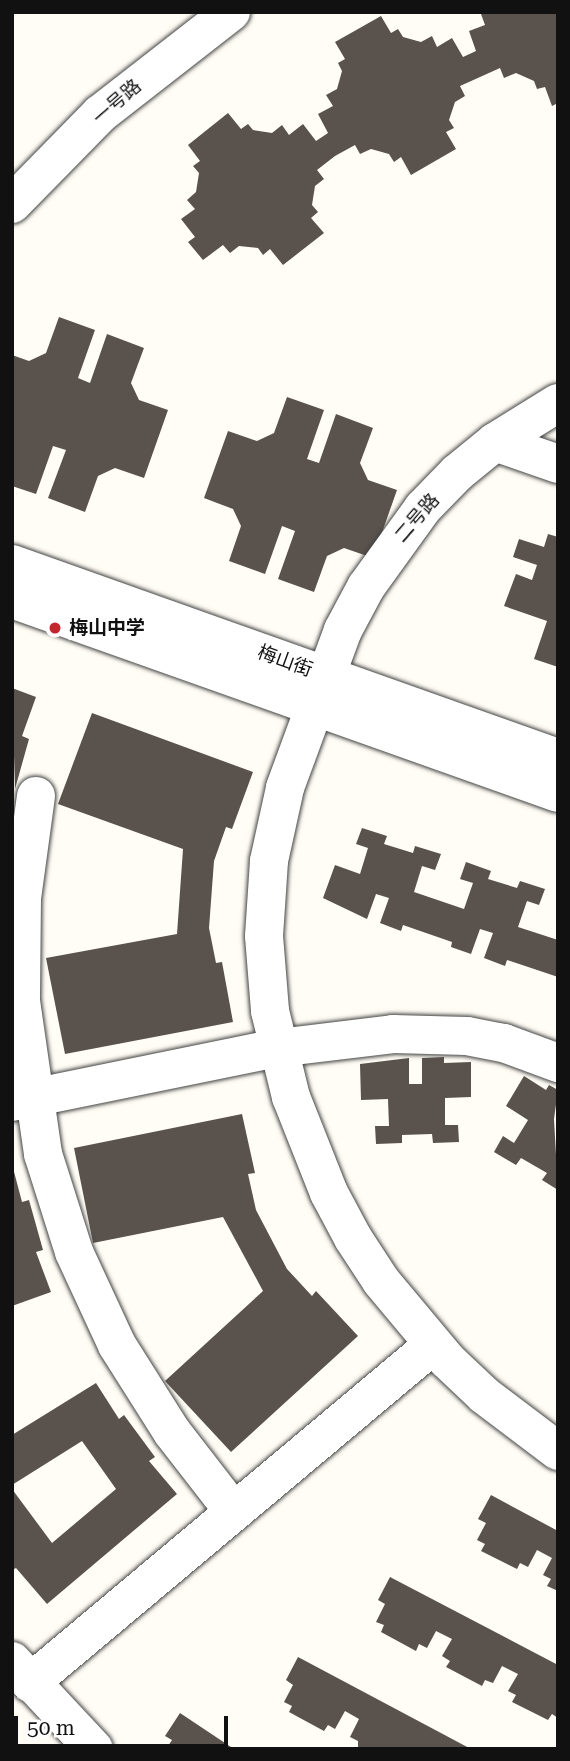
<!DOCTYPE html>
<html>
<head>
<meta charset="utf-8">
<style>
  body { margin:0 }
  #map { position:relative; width:570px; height:1761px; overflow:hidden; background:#fffdf5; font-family:"Roboto Serif","Noto Sans SC",serif }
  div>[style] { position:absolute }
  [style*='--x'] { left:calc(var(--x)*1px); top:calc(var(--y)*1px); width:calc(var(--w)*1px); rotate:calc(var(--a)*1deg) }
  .building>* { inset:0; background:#5a524d }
  .roads { filter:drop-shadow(0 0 2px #444) drop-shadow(0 0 2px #444) }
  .minor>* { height:38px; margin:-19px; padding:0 19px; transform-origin:19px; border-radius:19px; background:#fff }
  .dots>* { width:19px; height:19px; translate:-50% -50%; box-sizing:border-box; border:4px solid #fff; border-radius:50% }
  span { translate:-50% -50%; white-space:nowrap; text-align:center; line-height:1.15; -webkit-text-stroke:7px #fff; paint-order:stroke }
  .street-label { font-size:19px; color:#111 }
  .poi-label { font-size:19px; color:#111; font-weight:700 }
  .left { translate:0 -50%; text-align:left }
  .frame { position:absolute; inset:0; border:14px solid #111; pointer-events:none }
  .scale { position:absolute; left:14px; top:1716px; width:214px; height:32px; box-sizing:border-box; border:4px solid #111; border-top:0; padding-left:9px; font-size:21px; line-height:24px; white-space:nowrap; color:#111; -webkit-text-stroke:5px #fff; paint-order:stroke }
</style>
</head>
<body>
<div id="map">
  <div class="building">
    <div style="clip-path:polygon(558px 12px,558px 103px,552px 106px,545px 87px,537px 89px,534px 81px,516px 73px,504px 78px,500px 68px,460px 86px,465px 96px,455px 102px,449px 120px,454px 128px,446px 132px,456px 149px,411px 175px,401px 157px,394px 162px,389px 154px,371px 149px,360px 154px,355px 145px,335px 156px,317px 170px,324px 179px,315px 186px,312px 205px,318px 212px,311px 218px,324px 233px,283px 265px,270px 249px,263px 255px,258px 248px,239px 246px,230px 253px,223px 245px,203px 260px,188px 242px,195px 237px,181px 219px,195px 209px,187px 200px,196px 192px,199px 173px,193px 166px,200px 161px,188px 145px,228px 113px,241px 129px,248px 124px,253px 130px,272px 133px,282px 125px,289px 135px,303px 124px,316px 141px,328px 133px,318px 114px,333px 106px,326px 95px,337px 89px,342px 71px,338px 63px,345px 59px,335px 42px,381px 16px,391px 33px,398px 29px,403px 37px,421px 42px,432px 36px,437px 47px,452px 38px,463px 57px,476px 51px,469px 31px,485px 25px,481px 14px)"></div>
    <div style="clip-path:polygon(59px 317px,95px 330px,78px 378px,90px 383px,107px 334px,144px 348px,131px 383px,139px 400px,168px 410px,144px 478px,115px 468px,98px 476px,85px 512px,48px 498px,66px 450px,53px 446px,36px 494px,12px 486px,12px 355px,29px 361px,46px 353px)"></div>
    <div style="clip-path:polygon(287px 397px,324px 410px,307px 459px,319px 463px,336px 414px,373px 428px,360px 463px,368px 480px,397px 490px,373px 558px,344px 548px,327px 556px,314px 592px,278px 579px,295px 531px,282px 526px,265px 574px,229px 561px,241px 526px,233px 509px,204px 498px,228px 431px,257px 441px,274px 433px)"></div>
    <div style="clip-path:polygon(548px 534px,558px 537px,558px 667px,534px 659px,547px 621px,504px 606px,516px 574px,532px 580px,537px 565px,513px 557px,519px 539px,544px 547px)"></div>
    <div style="clip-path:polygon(12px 688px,36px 697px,22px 736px,29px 739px,15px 789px)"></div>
    <div style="clip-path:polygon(92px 713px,253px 772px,232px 829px,226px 827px,214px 861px,209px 928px,216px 963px,222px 962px,233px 1022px,65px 1054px,46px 958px,177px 934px,183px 849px,58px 804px)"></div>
    <div style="clip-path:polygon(362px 828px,387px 836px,384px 844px,413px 853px,415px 846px,441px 854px,435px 870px,422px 866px,414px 892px,464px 909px,473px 883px,460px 879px,466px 862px,491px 871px,488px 879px,517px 888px,520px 881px,545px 889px,539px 905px,527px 901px,518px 927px,558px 940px,558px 977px,507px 960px,505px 966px,484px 958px,493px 933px,480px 929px,471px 954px,451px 947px,452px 942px,403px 925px,401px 931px,380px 923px,389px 898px,376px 894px,367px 919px,323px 898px,335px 865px,360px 874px,368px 848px,356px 844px)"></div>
    <div style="clip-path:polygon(444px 1057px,444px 1063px,471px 1062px,471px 1097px,445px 1098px,445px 1125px,458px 1125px,459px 1142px,433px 1143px,432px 1134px,402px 1135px,402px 1143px,376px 1144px,375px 1126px,389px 1126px,388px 1099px,361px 1100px,360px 1064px,409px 1058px,409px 1084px,422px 1084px,422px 1058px)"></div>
    <div style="clip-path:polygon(524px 1076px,546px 1090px,549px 1085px,558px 1090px,554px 1119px,558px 1190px,542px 1180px,547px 1173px,521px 1158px,516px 1165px,494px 1152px,503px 1136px,514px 1143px,528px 1120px,506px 1106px)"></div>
    <div style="clip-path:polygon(242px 1114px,255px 1173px,248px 1174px,256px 1210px,287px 1269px,312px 1296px,316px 1291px,358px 1336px,231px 1452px,165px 1381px,263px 1291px,223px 1217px,93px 1243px,74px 1148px)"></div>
    <div style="clip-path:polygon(12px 1164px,22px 1202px,29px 1200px,43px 1250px,36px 1252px,51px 1292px,12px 1306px)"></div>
    <div style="clip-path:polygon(96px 1383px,119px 1419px,124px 1415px,155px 1457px,149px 1461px,177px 1494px,47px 1604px,16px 1568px,12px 1570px,12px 1489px,52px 1543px,116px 1489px,82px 1441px,12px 1485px,12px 1435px)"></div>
    <div style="clip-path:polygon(491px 1495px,558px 1531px,558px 1591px,547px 1586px,551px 1579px,543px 1575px,552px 1558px,537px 1550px,528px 1567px,520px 1563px,517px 1569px,481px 1551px,485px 1544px,477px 1540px,486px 1523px,478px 1519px)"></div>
    <div style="clip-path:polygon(390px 1577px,558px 1665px,558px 1718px,552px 1714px,548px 1720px,512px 1702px,516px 1695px,508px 1691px,518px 1674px,502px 1666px,493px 1683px,485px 1680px,482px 1686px,446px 1667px,450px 1661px,442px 1656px,452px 1639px,436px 1631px,427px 1648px,419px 1644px,416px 1651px,381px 1632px,384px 1625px,376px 1622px,385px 1604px,378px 1600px)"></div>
    <div style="clip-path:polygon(298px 1657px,471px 1749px,358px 1749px,358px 1741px,350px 1737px,359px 1719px,345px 1711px,335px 1729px,328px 1725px,324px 1731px,289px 1712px,292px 1706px,284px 1702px,293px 1685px,286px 1680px)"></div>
    <div style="clip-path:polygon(180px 1713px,234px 1749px,166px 1749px,172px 1740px,165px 1736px)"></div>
  </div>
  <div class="roads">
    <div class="minor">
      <div style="--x:12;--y:204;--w:126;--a:-45.6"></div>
      <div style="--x:100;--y:114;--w:166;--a:-37.9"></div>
      <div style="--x:558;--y:403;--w:74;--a:148.2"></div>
      <div style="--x:495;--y:442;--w:49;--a:140.8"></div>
      <div style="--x:457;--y:473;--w:49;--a:134.2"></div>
      <div style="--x:423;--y:508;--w:97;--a:125.8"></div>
      <div style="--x:366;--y:587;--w:49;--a:118.1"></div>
      <div style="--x:343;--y:630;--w:168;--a:110.2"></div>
      <div style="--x:285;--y:788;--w:75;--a:102.4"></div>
      <div style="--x:269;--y:861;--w:75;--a:93.8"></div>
      <div style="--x:264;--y:936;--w:75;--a:85.4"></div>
      <div style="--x:270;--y:1011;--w:89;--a:76.3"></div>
      <div style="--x:291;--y:1097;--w:103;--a:68.4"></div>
      <div style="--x:329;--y:1193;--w:51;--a:61.9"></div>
      <div style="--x:353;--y:1238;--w:51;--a:56.9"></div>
      <div style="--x:381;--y:1281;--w:103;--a:50.1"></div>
      <div style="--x:447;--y:1360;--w:51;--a:43.4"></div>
      <div style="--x:484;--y:1395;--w:93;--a:37.1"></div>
      <div style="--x:495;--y:442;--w:67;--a:19.2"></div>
      <div style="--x:12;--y:564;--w:579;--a:19.56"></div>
      <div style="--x:12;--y:599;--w:579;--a:19.56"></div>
      <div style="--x:36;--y:796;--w:103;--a:97.8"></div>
      <div style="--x:22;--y:898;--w:103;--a:90.6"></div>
      <div style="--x:21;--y:1001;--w:155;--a:81.8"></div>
      <div style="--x:43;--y:1154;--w:103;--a:72.4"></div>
      <div style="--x:74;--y:1252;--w:102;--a:65.2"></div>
      <div style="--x:117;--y:1345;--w:103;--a:57.7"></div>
      <div style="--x:172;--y:1432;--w:101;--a:52.2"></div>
      <div style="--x:12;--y:1102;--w:271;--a:-11.5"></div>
      <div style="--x:278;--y:1048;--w:116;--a:-6.9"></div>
      <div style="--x:393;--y:1034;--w:74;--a:1.5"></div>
      <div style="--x:467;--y:1036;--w:38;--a:11"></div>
      <div style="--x:504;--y:1043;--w:58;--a:20.3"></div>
      <div style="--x:12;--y:1661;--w:120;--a:47"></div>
      <div style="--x:30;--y:1683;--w:526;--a:-39.99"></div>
    </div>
  </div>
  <div class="dots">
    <div style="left:55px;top:628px;background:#c4262e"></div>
  </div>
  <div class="street-label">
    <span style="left:117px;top:102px;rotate:-41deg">一号路</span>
    <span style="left:417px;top:518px;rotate:-49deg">二号路</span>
    <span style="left:285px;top:661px;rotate:20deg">梅山街</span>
  </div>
  <div class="poi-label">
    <span class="left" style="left:69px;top:628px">梅山中学</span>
  </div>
  <div class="frame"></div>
  <div class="scale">50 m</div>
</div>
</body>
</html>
